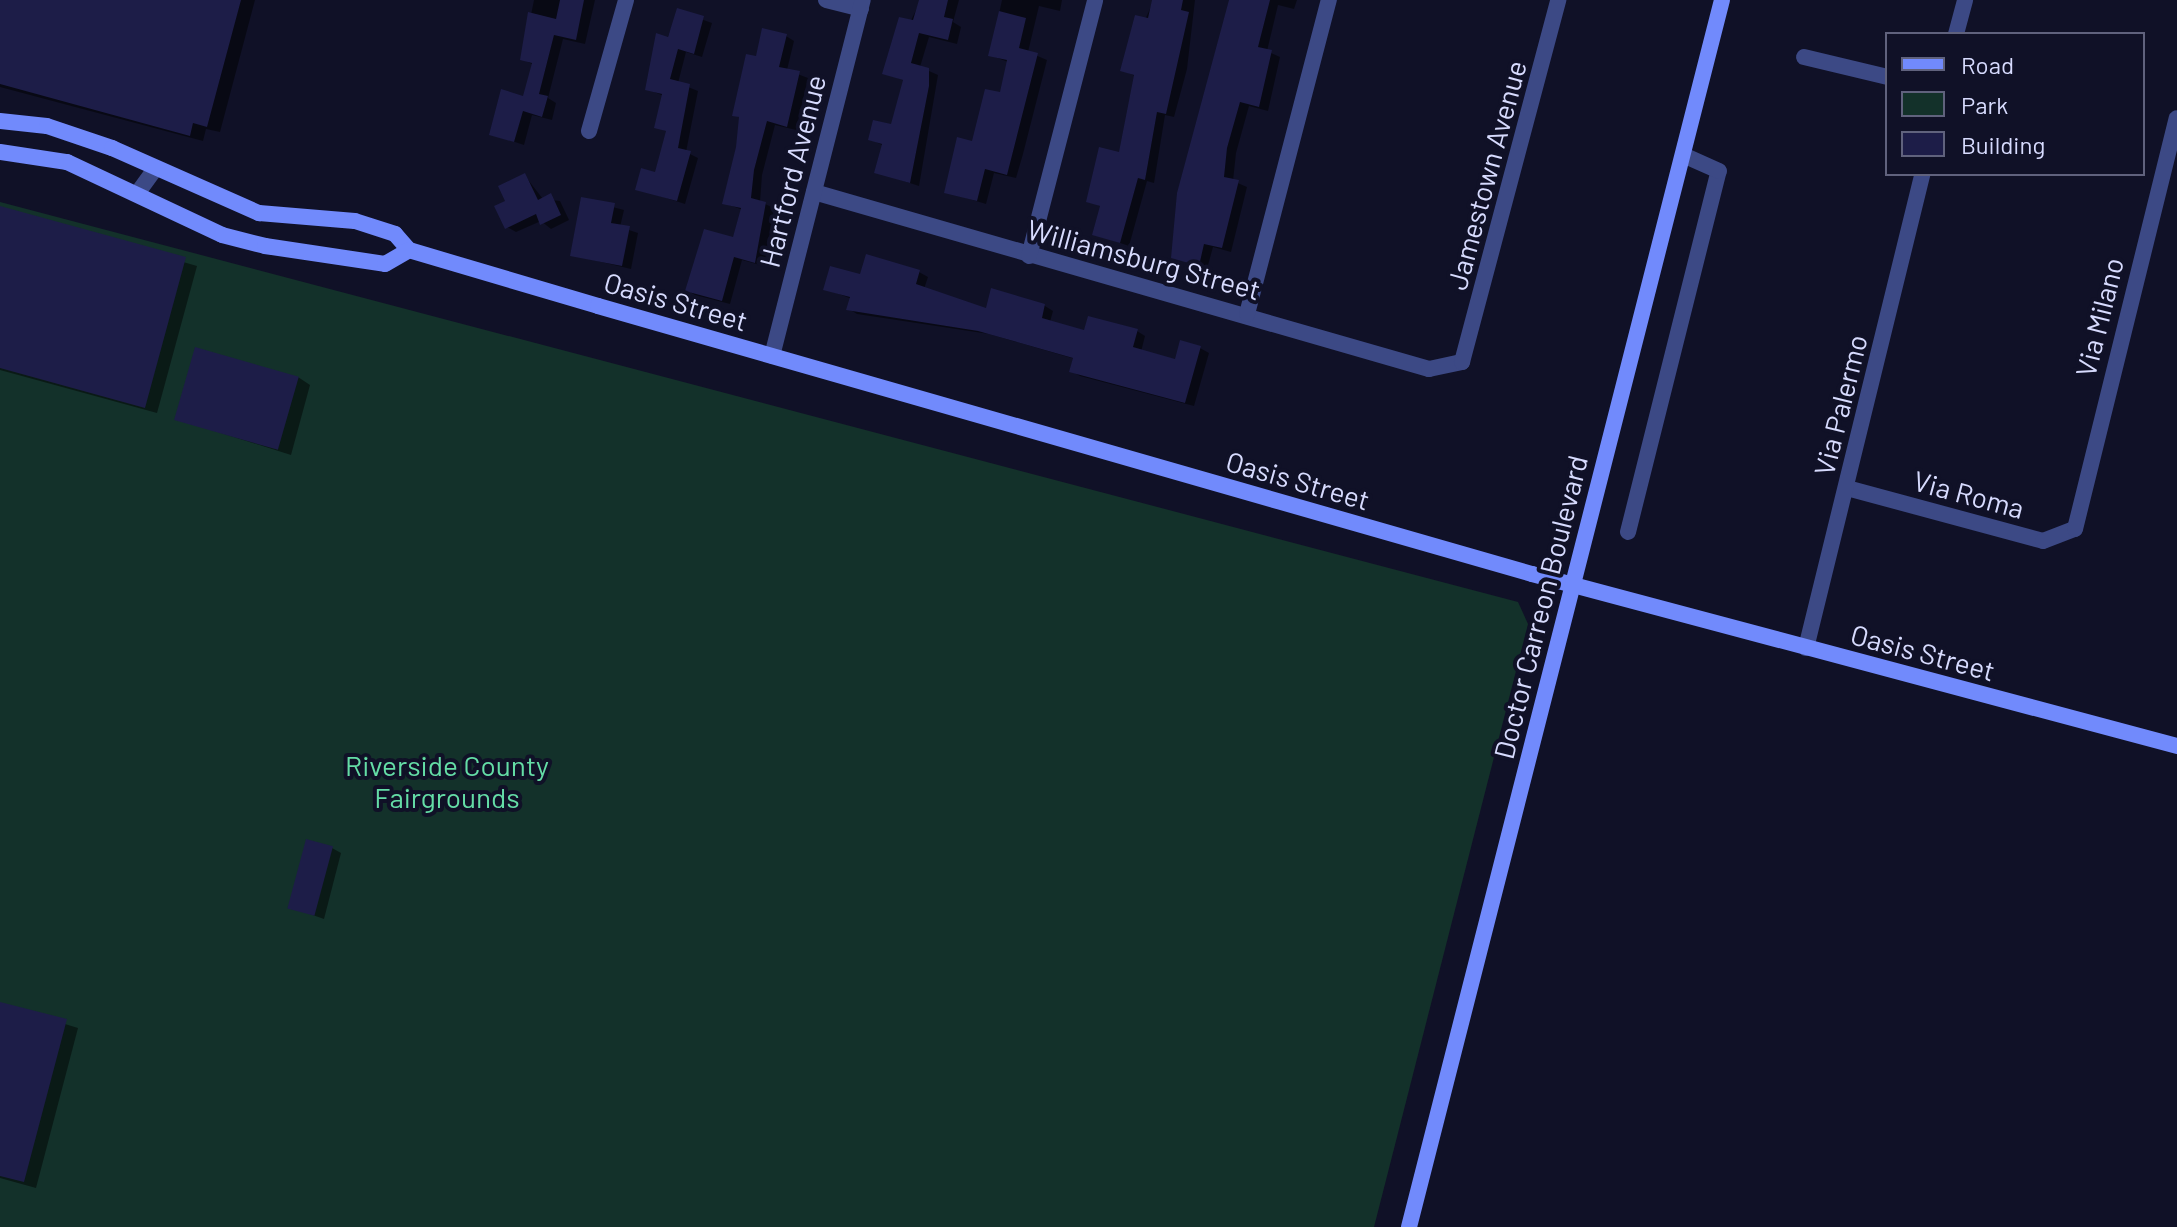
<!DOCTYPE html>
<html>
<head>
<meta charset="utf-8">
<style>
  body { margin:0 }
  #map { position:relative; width:2177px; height:1227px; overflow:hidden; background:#101127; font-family:Barlow,sans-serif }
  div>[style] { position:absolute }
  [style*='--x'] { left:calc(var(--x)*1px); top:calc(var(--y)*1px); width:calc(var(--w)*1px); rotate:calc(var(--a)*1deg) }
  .green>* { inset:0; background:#13312a }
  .shadow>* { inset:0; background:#0007 }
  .building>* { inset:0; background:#1d1d48; transform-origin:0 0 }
  .street>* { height:16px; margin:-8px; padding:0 8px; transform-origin:8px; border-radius:8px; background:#3c4985 }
  .secondary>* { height:16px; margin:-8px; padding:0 8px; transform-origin:8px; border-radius:8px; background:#718afc }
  span { translate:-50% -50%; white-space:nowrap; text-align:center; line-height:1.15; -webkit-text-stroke:8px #101127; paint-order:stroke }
  .street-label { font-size:28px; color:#d7dbfe }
  .park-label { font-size:28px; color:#64dda6 }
  .legend { position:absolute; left:1885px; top:32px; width:260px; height:144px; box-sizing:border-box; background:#101127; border:2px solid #60627d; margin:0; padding:10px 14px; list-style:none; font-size:24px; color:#d7dbfe }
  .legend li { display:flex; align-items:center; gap:16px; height:40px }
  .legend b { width:40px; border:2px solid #60627d }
</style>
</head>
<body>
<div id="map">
  <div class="green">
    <div style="clip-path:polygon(0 202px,1518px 602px,1528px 624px,1374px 1227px,0 1227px)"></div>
  </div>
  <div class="shadow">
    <div style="clip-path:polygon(0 0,255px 0,220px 132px,206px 129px,203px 141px,0 87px)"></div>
    <div style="clip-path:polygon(534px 0,595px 0,585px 44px,563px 39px,548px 98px,556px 103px,552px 120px,532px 115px,524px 145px,491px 134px,525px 98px,534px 65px,522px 59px)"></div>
    <div style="clip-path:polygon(921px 0,959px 0,953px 22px,961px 27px,957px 44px,929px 37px,920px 67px,938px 75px,919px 186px,876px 172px,884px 146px,870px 139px,893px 127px,905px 81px,885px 73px)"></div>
    <div style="clip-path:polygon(1002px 0,1062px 0,1060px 11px,1039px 6px,1028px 52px,1047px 60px,1023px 154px,1016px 178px,994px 173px,986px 204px,946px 192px,1001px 95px,1008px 62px,990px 55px)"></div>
    <div style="clip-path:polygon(1154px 0,1195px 0,1187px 69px,1174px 117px,1165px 115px,1154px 183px,1147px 181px,1129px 246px,1094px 234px,1102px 207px,1088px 201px,1121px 154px,1135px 76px,1122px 70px)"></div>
    <div style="clip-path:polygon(1232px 0,1297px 0,1294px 9px,1278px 5px,1267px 51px,1280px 57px,1268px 111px,1249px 106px,1236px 153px,1233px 181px,1247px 187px,1231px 252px,1213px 247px,1207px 269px,1173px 257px)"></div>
    <div style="clip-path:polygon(678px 11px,712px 23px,702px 57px,686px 52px,678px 83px,698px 91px,686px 152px,698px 158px,685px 204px,638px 189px,656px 174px,668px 132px,656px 127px,664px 96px,647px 89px)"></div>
    <div style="clip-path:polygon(786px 36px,794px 41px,787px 70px,808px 78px,796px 130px,775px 125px,762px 175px,760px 202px,774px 208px,764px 266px,742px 260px,730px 304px,695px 295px,687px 290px,735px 240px,743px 210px,724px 203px,738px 147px,741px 118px,735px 115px,757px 59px)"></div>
    <div style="clip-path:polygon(525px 176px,543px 199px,560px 201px,569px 220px,551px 229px,541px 221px,516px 232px,507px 227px,507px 202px)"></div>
    <div style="clip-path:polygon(582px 199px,624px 210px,620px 227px,638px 233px,631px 269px,572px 255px)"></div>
    <div style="clip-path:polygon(0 209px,197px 266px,157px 413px,0 370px)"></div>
    <div style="clip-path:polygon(919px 272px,928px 277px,924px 289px,987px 310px,992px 291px,1045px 306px,1053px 311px,1050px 322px,1086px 332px,1137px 331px,1145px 336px,1141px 352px,1177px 361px,1200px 348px,1209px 353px,1194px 406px,1080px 376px,1071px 371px,1075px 359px,989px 334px,857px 314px,849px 309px,852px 299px,826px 289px,861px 277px)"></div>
    <div style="clip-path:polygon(298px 377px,310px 385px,291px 455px,177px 419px)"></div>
    <div style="clip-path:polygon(332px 848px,341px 853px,324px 919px,290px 907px)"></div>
    <div style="clip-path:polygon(0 1004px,78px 1028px,36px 1188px,0 1178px)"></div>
  </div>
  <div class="building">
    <div style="clip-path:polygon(0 0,241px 0,207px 127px,193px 123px,190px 136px,0 84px)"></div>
    <div style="clip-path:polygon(560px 0,584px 0,576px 40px,554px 35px,539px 94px,548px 96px,542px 117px,523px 111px,514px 142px,489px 135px,501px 89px,523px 96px,532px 63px,520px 60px,528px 12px,556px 19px)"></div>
    <div style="clip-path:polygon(919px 0,948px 0,944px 17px,953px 19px,948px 40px,919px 33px,911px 63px,929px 68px,929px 86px,910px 183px,874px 173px,882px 144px,868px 140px,873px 120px,891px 124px,903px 80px,882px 74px,899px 17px,913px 20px)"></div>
    <div style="clip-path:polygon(1152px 0,1183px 0,1181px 10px,1189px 12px,1166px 114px,1157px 112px,1145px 180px,1138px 178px,1120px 243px,1092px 235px,1100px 206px,1086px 202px,1099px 147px,1119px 152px,1134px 75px,1120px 71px,1135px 15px,1148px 18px)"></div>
    <div style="clip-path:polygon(1229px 0,1270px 0,1258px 47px,1272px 50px,1259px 107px,1240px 102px,1227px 148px,1224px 177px,1239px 180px,1222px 248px,1204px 244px,1199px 266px,1171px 258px,1177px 193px)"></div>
    <div style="clip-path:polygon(677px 8px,704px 16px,694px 54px,678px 49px,670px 79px,690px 84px,678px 148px,691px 151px,677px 201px,635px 190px,641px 168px,655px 172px,666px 131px,654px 128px,662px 94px,645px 90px,656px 33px,668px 37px)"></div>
    <div style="clip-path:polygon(999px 11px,1026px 18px,1019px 48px,1038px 53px,1007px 175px,985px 169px,977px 201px,944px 193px,957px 137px,972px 141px,985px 89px,1000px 92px,1007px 60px,988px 56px)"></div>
    <div style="clip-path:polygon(762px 28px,787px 34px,779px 67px,800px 71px,787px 127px,767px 121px,754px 170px,751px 198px,766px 202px,755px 263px,734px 257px,722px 301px,685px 291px,704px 229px,733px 237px,741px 208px,722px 204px,736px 147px,739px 117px,732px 116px,746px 54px,756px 56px)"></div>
    <div style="clip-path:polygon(525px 173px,538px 200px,551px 193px,561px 215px,540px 225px,536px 214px,505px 229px,494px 206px,505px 201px,498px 186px)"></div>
    <div style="clip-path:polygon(581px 197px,615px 203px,611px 223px,630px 226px,622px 266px,570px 256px)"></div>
    <div style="clip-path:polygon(0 206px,186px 257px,145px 408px,0 368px)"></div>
    <div style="clip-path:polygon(866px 254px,920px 270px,916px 284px,986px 308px,991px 288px,1045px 304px,1042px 318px,1084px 330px,1088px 316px,1138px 329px,1133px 347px,1175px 359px,1180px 340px,1201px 346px,1185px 403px,1069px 372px,1073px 358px,978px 331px,846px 310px,850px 297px,823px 290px,830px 266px,860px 274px)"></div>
    <div style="left:195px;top:347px;width:108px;height:76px;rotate:16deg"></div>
    <div style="left:306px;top:839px;width:28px;height:72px;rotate:15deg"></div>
    <div style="clip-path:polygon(0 1002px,67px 1019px,24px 1182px,0 1176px)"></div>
  </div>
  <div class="street">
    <div style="--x:826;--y:0;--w:36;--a:14"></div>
    <div style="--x:1956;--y:34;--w:35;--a:-75"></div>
    <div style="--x:1804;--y:57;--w:85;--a:13.5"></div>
    <div style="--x:589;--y:131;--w:136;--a:-74.2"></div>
    <div style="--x:139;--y:191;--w:26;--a:-54"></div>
    <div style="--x:814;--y:192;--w:640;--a:16.06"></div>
    <div style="--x:1429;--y:369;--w:34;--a:-12"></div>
    <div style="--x:1462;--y:362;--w:375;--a:-75.1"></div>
    <div style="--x:1029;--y:256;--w:264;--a:-75.5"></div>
    <div style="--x:1247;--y:314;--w:325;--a:-75.4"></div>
    <div style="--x:772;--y:356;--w:367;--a:-75.7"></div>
    <div style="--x:1847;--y:488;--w:203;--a:15.1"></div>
    <div style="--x:2043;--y:541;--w:34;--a:-21"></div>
    <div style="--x:2075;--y:529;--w:423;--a:-76.1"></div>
    <div style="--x:1628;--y:532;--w:372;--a:-75.9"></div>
    <div style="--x:1719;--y:171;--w:39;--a:-156"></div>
    <div style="--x:1806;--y:648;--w:488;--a:-76.2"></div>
  </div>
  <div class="secondary">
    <div style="--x:0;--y:121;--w:47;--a:6.1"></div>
    <div style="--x:47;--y:126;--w:69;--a:18.7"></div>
    <div style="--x:112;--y:148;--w:161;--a:23.9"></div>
    <div style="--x:259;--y:213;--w:96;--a:4.8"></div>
    <div style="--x:355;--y:221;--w:42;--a:18"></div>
    <div style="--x:395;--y:234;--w:21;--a:49"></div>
    <div style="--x:409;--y:250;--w:197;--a:16.5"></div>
    <div style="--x:598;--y:306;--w:972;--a:16.01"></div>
    <div style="--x:1532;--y:574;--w:668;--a:14.93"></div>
    <div style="--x:0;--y:152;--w:68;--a:8.5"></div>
    <div style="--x:67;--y:162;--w:171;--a:25.2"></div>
    <div style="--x:222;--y:235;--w:44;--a:14.3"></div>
    <div style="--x:265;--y:246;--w:121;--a:8.5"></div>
    <div style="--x:385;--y:264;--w:28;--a:-30"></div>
    <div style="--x:1409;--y:1227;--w:1266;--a:-75.69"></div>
  </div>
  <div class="street-label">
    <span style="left:792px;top:171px;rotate:-76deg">Hartford Avenue</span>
    <span style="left:1486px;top:175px;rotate:-75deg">Jamestown Avenue</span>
    <span style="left:1144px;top:259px;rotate:15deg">Williamsburg Street</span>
    <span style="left:676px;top:301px;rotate:16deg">Oasis Street</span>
    <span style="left:2099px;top:317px;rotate:-76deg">Via Milano</span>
    <span style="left:1840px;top:405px;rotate:-76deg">Via Palermo</span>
    <span style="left:1298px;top:480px;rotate:16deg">Oasis Street</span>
    <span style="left:1969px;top:494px;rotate:15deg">Via Roma</span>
    <span style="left:1540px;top:607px;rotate:-76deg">Doctor Carreon Boulevard</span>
    <span style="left:1923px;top:652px;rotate:15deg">Oasis Street</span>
  </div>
  <div class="park-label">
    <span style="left:447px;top:781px">Riverside County<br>Fairgrounds</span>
  </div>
  <ul class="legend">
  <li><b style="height:10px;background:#718afc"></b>Road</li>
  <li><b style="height:22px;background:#13312a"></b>Park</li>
  <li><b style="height:22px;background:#1d1d48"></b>Building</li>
  </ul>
</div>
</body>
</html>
